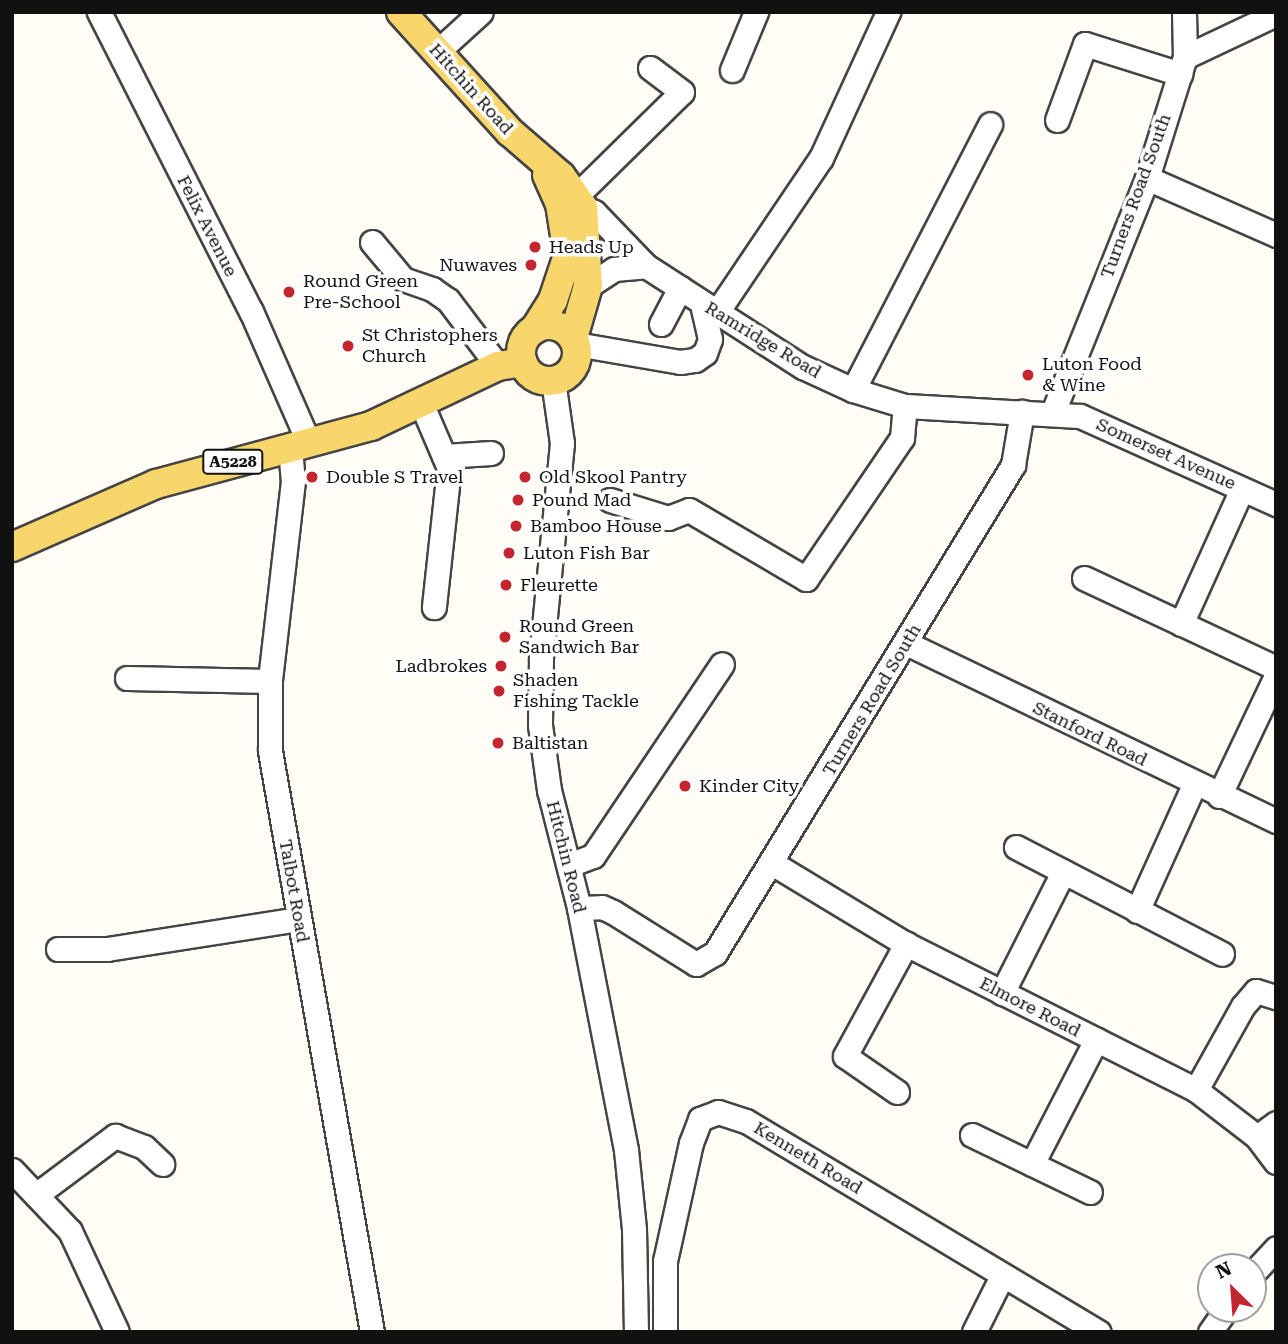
<!DOCTYPE html>
<html>
<head>
<meta charset="utf-8">
<style>
	body { margin:0 }
	#map { position:relative; width:1288px; height:1344px; overflow:hidden; background:#fffdf5; font-family:"Roboto Serif",serif }
	div>[style] { position:absolute }
	.roads { filter:drop-shadow(2px 0 #444) drop-shadow(-2px 0 #444) drop-shadow(0 2px #444) drop-shadow(0 -2px #444) }
	.minor>* { height:23px; margin:-11.5px; padding:0 11.5px; transform-origin:11.5px; border-radius:11.5px; background:#fff }
	.major>* { height:28px; margin:-14px; padding:0 14px; transform-origin:14px; border-radius:14px; background:#f9d66b }
	.major>.ring { margin:-14px; padding:0; box-sizing:content-box; background:none; border:28px solid #f9d66b; border-radius:50% }
	.dots>* { width:19px; height:19px; translate:-50% -50%; box-sizing:border-box; border:4px solid #fff; border-radius:50% }
	span { translate:-50% -50%; white-space:nowrap; text-align:center; line-height:1.15; -webkit-text-stroke:7px #fff; paint-order:stroke }
	.shield-label span { padding:2px 5px; background:#fff; border:2px solid; border-radius:5px; -webkit-text-stroke-width:0 }
	.shield-label { font-size:16px; color:#111; font-weight:700 }
	.street-label { font-size:18px; color:#111 }
	.poi-label { font-size:18px; color:#111 }
	.left { translate:0 -50%; text-align:left }
	.right { translate:-100% -50%; text-align:right }
	.frame { position:absolute; inset:0; border:14px solid #111; pointer-events:none }
	.north { position:absolute; left:1197px; top:1253px; width:70px; height:70px; box-sizing:border-box; background:#fff; border:2px solid #a0a0a0; border-radius:50%; rotate:335deg; font-size:19px; font-weight:700; line-height:28px; text-align:center; color:#111 }
	.north::after { content:''; display:block; margin:auto; width:24px; height:32px; background:#c4262e; clip-path:polygon(50% 0,100% 100%,50% 72%,0 100%) }
</style>
</head>
<body>
<div id="map">
	<div class="roads">
		<div class="minor">
			<div style="left:99px;top:12px;width:335px;rotate:63.1deg"></div>
			<div style="left:251px;top:311px;width:144px;rotate:66.3deg"></div>
			<div style="left:1184px;top:12px;width:45px;rotate:88.7deg"></div>
			<div style="left:437px;top:52px;width:59px;rotate:-42.3deg"></div>
			<div style="left:732px;top:70px;width:63px;rotate:-67.5deg"></div>
			<div style="left:1057px;top:120px;width:81px;rotate:-69.8deg"></div>
			<div style="left:1085px;top:44px;width:100px;rotate:17.5deg"></div>
			<div style="left:1147px;top:178px;width:141px;rotate:23.8deg"></div>
			<div style="left:560px;top:204px;width:18px;rotate:-27deg"></div>
			<div style="left:576px;top:196px;width:148px;rotate:-44.5deg"></div>
			<div style="left:682px;top:92px;width:40px;rotate:-143deg"></div>
			<div style="left:583px;top:207px;width:12px;rotate:24deg"></div>
			<div style="left:594px;top:212px;width:75px;rotate:46.1deg"></div>
			<div style="left:646px;top:266px;width:187px;rotate:32.8deg"></div>
			<div style="left:803px;top:367px;width:55px;rotate:24.7deg"></div>
			<div style="left:853px;top:390px;width:54px;rotate:17.1deg"></div>
			<div style="left:905px;top:406px;width:175px;rotate:3.3deg"></div>
			<div style="left:1080px;top:416px;width:215px;rotate:24.2deg"></div>
			<div style="left:372px;top:242px;width:48px;rotate:50deg"></div>
			<div style="left:403px;top:279px;width:31px;rotate:19deg"></div>
			<div style="left:432px;top:289px;width:19px;rotate:35deg"></div>
			<div style="left:448px;top:300px;width:83px;rotate:52.9deg"></div>
			<div style="left:588px;top:286px;width:31px;rotate:-33deg"></div>
			<div style="left:614px;top:269px;width:32px;rotate:-5deg"></div>
			<div style="left:717px;top:312px;width:186px;rotate:-56deg"></div>
			<div style="left:821px;top:158px;width:161px;rotate:-65.3deg"></div>
			<div style="left:661px;top:324px;width:41px;rotate:-62.2deg"></div>
			<div style="left:576px;top:344px;width:106px;rotate:9.8deg"></div>
			<div style="left:680px;top:362px;width:15px;rotate:-8deg"></div>
			<div style="left:695px;top:360px;width:12px;rotate:-35deg"></div>
			<div style="left:705px;top:353px;width:15px;rotate:-70deg"></div>
			<div style="left:710px;top:339px;width:37px;rotate:-103deg"></div>
			<div style="left:553px;top:380px;width:64px;rotate:81.9deg"></div>
			<div style="left:562px;top:443px;width:217px;rotate:95.6deg"></div>
			<div style="left:541px;top:659px;width:66px;rotate:90.9deg"></div>
			<div style="left:540px;top:725px;width:66px;rotate:82.1deg"></div>
			<div style="left:549px;top:790px;width:122px;rotate:75.7deg"></div>
			<div style="left:579px;top:908px;width:247px;rotate:79deg"></div>
			<div style="left:626px;top:1150px;width:79px;rotate:84.2deg"></div>
			<div style="left:634px;top:1229px;width:103px;rotate:88.9deg"></div>
			<div style="left:853px;top:390px;width:299px;rotate:-62.7deg"></div>
			<div style="left:422px;top:405px;width:69px;rotate:66.8deg"></div>
			<div style="left:449px;top:468px;width:140px;rotate:96.2deg"></div>
			<div style="left:1053px;top:412px;width:252px;rotate:-68.1deg"></div>
			<div style="left:1147px;top:178px;width:127px;rotate:-72.6deg"></div>
			<div style="left:1185px;top:57px;width:101px;rotate:-25.3deg"></div>
			<div style="left:290px;top:448px;width:33px;rotate:85deg"></div>
			<div style="left:293px;top:481px;width:201px;rotate:96.6deg"></div>
			<div style="left:270px;top:681px;width:70px;rotate:90deg"></div>
			<div style="left:270px;top:751px;width:590px;rotate:80.04deg"></div>
			<div style="left:444px;top:456px;width:47px;rotate:-3.7deg"></div>
			<div style="left:610px;top:500px;width:61px;rotate:17.2deg"></div>
			<div style="left:668px;top:518px;width:22px;rotate:-21deg"></div>
			<div style="left:689px;top:510px;width:136px;rotate:30.5deg"></div>
			<div style="left:806px;top:579px;width:171px;rotate:-55.8deg"></div>
			<div style="left:902px;top:438px;width:32px;rotate:-85deg"></div>
			<div style="left:1084px;top:578px;width:212px;rotate:25.1deg"></div>
			<div style="left:1181px;top:624px;width:148px;rotate:-65.7deg"></div>
			<div style="left:906px;top:643px;width:411px;rotate:25.7deg"></div>
			<div style="left:127px;top:678px;width:143px;rotate:1.2deg"></div>
			<div style="left:1219px;top:796px;width:133px;rotate:-64.6deg"></div>
			<div style="left:1016px;top:847px;width:232px;rotate:27.4deg"></div>
			<div style="left:772px;top:863px;width:157px;rotate:31.2deg"></div>
			<div style="left:906px;top:944px;width:325px;rotate:26.7deg"></div>
			<div style="left:1196px;top:1090px;width:77px;rotate:37.6deg"></div>
			<div style="left:1257px;top:1137px;width:31px;rotate:53deg"></div>
			<div style="left:569px;top:865px;width:26px;rotate:-21deg"></div>
			<div style="left:593px;top:856px;width:231px;rotate:-56.1deg"></div>
			<div style="left:579px;top:908px;width:23px;rotate:-2deg"></div>
			<div style="left:602px;top:907px;width:12px;rotate:24deg"></div>
			<div style="left:613px;top:912px;width:98px;rotate:32.1deg"></div>
			<div style="left:696px;top:964px;width:22px;rotate:-30deg"></div>
			<div style="left:715px;top:953px;width:572px;rotate:-58.59deg"></div>
			<div style="left:1013px;top:465px;width:54px;rotate:-80.4deg"></div>
			<div style="left:1137px;top:911px;width:138px;rotate:-65.7deg"></div>
			<div style="left:58px;top:949px;width:49px"></div>
			<div style="left:107px;top:949px;width:193px;rotate:-8.9deg"></div>
			<div style="left:1002px;top:993px;width:136px;rotate:-63.2deg"></div>
			<div style="left:1196px;top:1090px;width:96px;rotate:-60.8deg"></div>
			<div style="left:1243px;top:1006px;width:20px;rotate:-49deg"></div>
			<div style="left:1256px;top:991px;width:21px;rotate:17deg"></div>
			<div style="left:897px;top:1092px;width:63px;rotate:-145.3deg"></div>
			<div style="left:845px;top:1056px;width:128px;rotate:-61.4deg"></div>
			<div style="left:972px;top:1135px;width:131px;rotate:25.8deg"></div>
			<div style="left:1257px;top:1137px;width:24px;rotate:-36deg"></div>
			<div style="left:1032px;top:1164px;width:140px;rotate:-62.7deg"></div>
			<div style="left:12px;top:1170px;width:84px;rotate:46.4deg"></div>
			<div style="left:70px;top:1231px;width:111px;rotate:65deg"></div>
			<div style="left:36px;top:1195px;width:99px;rotate:-36.8deg"></div>
			<div style="left:115px;top:1136px;width:31px;rotate:21deg"></div>
			<div style="left:144px;top:1147px;width:25px;rotate:43deg"></div>
			<div style="left:1253px;top:1273px;width:34px;rotate:-47deg"></div>
			<div style="left:665px;top:1332px;width:71px;rotate:-90deg"></div>
			<div style="left:665px;top:1261px;width:121px;rotate:-77.6deg"></div>
			<div style="left:691px;top:1143px;width:26px;rotate:-69deg"></div>
			<div style="left:700px;top:1119px;width:19px;rotate:-21deg"></div>
			<div style="left:718px;top:1112px;width:29px;rotate:18deg"></div>
			<div style="left:746px;top:1121px;width:411px;rotate:30.9deg"></div>
			<div style="left:974px;top:1332px;width:63px;rotate:-63.4deg"></div>
			<div style="left:1210px;top:1332px;width:28px;rotate:-55deg"></div>
		</div>
		<div class="major">
			<div style="left:401px;top:12px;width:162px;rotate:47.8deg"></div>
			<div style="left:510px;top:132px;width:67px;rotate:40.8deg"></div>
			<div style="left:561px;top:176px;width:38px;rotate:55deg"></div>
			<div style="left:583px;top:207px;width:79px;rotate:86.4deg"></div>
			<div style="left:588px;top:286px;width:54px;rotate:106.1deg"></div>
			<div class="ring" style="left:521px;top:325px;width:28px;height:28px"></div>
			<div style="left:535px;top:329px;width:34px;rotate:-58deg"></div>
			<div style="left:553px;top:300px;width:47px;rotate:-71.6deg"></div>
			<div style="left:568px;top:255px;width:52px;rotate:-98.9deg"></div>
			<div style="left:560px;top:204px;width:32px;rotate:-114deg"></div>
			<div style="left:12px;top:547px;width:157px;rotate:-23.6deg"></div>
			<div style="left:156px;top:484px;width:223px;rotate:-15.1deg"></div>
			<div style="left:371px;top:426px;width:140px;rotate:-25.3deg"></div>
			<div style="left:498px;top:366px;width:25px;rotate:-9deg"></div>
		</div>
	</div>
	<div class="dots">
		<div style="left:535px;top:247px;background:#c4262e"></div>
		<div style="left:531px;top:265px;background:#c4262e"></div>
		<div style="left:289px;top:292px;background:#c4262e"></div>
		<div style="left:348px;top:346px;background:#c4262e"></div>
		<div style="left:1028px;top:375px;background:#c4262e"></div>
		<div style="left:312px;top:477px;background:#c4262e"></div>
		<div style="left:525px;top:477px;background:#c4262e"></div>
		<div style="left:518px;top:500px;background:#c4262e"></div>
		<div style="left:516px;top:526px;background:#c4262e"></div>
		<div style="left:509px;top:553px;background:#c4262e"></div>
		<div style="left:506px;top:585px;background:#c4262e"></div>
		<div style="left:505px;top:637px;background:#c4262e"></div>
		<div style="left:501px;top:666px;background:#c4262e"></div>
		<div style="left:499px;top:691px;background:#c4262e"></div>
		<div style="left:498px;top:743px;background:#c4262e"></div>
		<div style="left:685px;top:786px;background:#c4262e"></div>
	</div>
	<div class="shield-label">
		<span style="left:233px;top:462px">A5228</span>
	</div>
	<div class="street-label">
		<span style="left:471px;top:89px;rotate:48deg">Hitchin Road</span>
		<span style="left:1136px;top:196px;rotate:-70deg">Turners Road South</span>
		<span style="left:207px;top:226px;rotate:63deg">Felix Avenue</span>
		<span style="left:763px;top:340px;rotate:31deg">Ramridge Road</span>
		<span style="left:1166px;top:454px;rotate:24deg">Somerset Avenue</span>
		<span style="left:872px;top:700px;rotate:-59deg">Turners Road South</span>
		<span style="left:1090px;top:734px;rotate:26deg">Stanford Road</span>
		<span style="left:566px;top:857px;rotate:76deg">Hitchin Road</span>
		<span style="left:294px;top:891px;rotate:80deg">Talbot Road</span>
		<span style="left:1030px;top:1007px;rotate:27deg">Elmore Road</span>
		<span style="left:808px;top:1158px;rotate:31deg">Kenneth Road</span>
	</div>
	<div class="poi-label">
		<span class="left" style="left:549px;top:247px">Heads Up</span>
		<span class="right" style="left:517px;top:265px">Nuwaves</span>
		<span class="left" style="left:303px;top:292px">Round Green<br>Pre-School</span>
		<span class="left" style="left:362px;top:346px">St Christophers<br>Church</span>
		<span class="left" style="left:1042px;top:375px">Luton Food<br>&amp; Wine</span>
		<span class="left" style="left:326px;top:477px">Double S Travel</span>
		<span class="left" style="left:539px;top:477px">Old Skool Pantry</span>
		<span class="left" style="left:532px;top:500px">Pound Mad</span>
		<span class="left" style="left:530px;top:526px">Bamboo House</span>
		<span class="left" style="left:523px;top:553px">Luton Fish Bar</span>
		<span class="left" style="left:520px;top:585px">Fleurette</span>
		<span class="left" style="left:519px;top:637px">Round Green<br>Sandwich Bar</span>
		<span class="right" style="left:487px;top:666px">Ladbrokes</span>
		<span class="left" style="left:513px;top:691px">Shaden<br>Fishing Tackle</span>
		<span class="left" style="left:512px;top:743px">Baltistan</span>
		<span class="left" style="left:699px;top:786px">Kinder City</span>
	</div>
	<div class="frame"></div>
	<div class="north">N</div>
</div>
</body>
</html>
